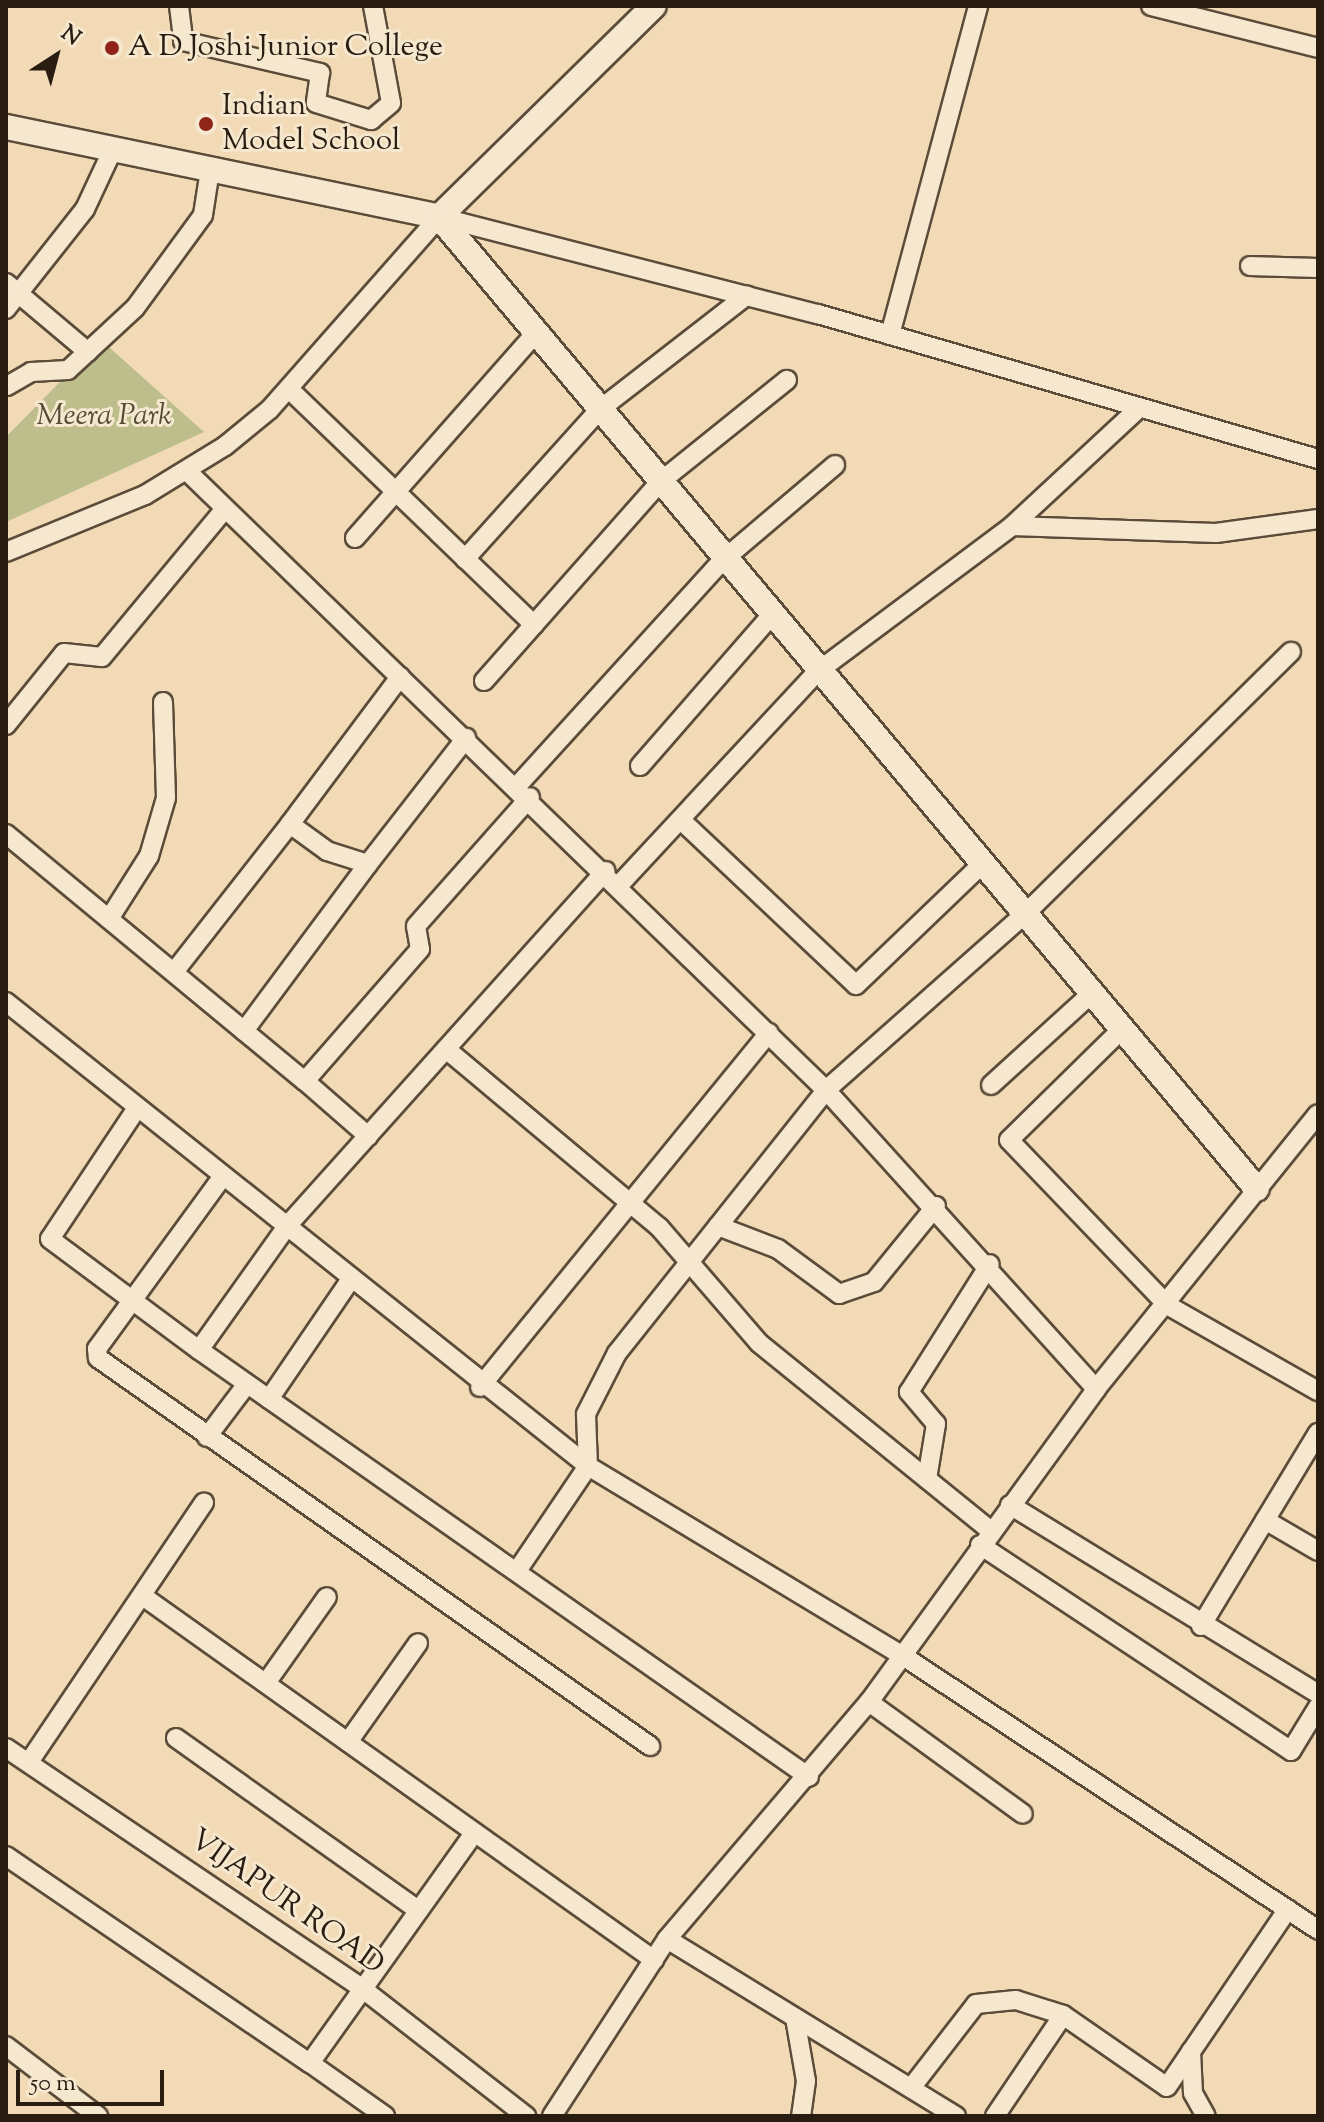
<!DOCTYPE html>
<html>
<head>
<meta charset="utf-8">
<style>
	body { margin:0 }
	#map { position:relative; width:1324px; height:2122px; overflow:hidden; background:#f1dab5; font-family:"Sorts Mill Goudy",serif }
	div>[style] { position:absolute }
	.green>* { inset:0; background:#bdbe8b }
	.roads { filter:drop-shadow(2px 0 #5b4c3a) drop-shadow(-2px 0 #5b4c3a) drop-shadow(0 2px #5b4c3a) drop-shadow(0 -2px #5b4c3a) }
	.street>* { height:18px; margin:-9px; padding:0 9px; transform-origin:9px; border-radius:9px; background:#f6e7cf }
	.secondary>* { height:24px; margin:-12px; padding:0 12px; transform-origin:12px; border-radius:12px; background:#f6e7cf }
	.dots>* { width:22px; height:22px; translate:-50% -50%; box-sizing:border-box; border:4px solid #f6e7cf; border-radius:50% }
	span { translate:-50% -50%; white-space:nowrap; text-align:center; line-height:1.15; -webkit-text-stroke:6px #f6e7cf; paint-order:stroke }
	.poi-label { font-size:30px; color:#291d11 }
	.left { translate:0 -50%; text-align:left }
	.park-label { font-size:30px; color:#554d36; font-style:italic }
	.street-label { font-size:30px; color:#291d11 }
	.frame { position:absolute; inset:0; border:8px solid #291d11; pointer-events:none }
	.north { position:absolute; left:16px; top:16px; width:80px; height:80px; -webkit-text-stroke:6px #f6e7cf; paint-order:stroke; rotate:36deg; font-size:22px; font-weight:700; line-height:32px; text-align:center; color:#291d11 }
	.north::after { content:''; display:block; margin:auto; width:28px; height:36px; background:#291d11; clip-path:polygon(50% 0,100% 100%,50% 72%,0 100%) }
	.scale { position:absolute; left:16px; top:2070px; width:148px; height:36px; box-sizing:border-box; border:4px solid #291d11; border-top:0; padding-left:10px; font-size:24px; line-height:28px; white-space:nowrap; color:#291d11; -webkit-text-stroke:6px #f6e7cf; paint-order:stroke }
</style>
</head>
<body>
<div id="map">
	<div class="green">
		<div style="clip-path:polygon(101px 340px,204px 432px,6px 522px,6px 437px)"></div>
	</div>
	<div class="roads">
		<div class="street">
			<div style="left:179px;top:6px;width:35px;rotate:83deg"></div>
			<div style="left:183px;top:41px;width:141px;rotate:13.1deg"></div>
			<div style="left:320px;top:73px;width:30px;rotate:98deg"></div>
			<div style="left:316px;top:103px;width:58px;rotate:17.2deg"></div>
			<div style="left:371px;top:120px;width:26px;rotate:-40deg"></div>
			<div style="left:391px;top:103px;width:99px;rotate:-100.5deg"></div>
			<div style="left:1151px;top:6px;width:172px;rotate:14.1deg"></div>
			<div style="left:1250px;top:266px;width:68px;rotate:1.7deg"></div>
			<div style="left:6px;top:283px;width:107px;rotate:40.1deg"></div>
			<div style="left:6px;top:309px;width:127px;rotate:-51.7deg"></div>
			<div style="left:85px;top:209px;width:66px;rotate:-65deg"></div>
			<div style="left:890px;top:335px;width:341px;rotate:-75deg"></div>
			<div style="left:7px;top:386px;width:28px;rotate:-30deg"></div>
			<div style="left:31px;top:372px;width:37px;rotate:-3deg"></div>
			<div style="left:68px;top:370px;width:91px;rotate:-42.8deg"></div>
			<div style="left:135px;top:308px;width:115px;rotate:-53.8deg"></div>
			<div style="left:203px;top:215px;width:46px;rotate:-81.2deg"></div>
			<div style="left:289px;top:389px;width:340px;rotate:43.9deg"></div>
			<div style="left:189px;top:473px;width:887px;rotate:44.09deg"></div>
			<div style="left:826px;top:1090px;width:403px;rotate:47.9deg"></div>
			<div style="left:1012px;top:526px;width:204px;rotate:2deg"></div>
			<div style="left:1216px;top:533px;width:103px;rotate:-7.8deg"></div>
			<div style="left:355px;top:538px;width:272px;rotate:-48.6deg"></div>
			<div style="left:6px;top:552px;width:150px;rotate:-22.3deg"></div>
			<div style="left:145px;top:495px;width:94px;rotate:-31.5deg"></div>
			<div style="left:225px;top:446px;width:58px;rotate:-39.4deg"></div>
			<div style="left:270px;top:409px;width:256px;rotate:-48.6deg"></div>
			<div style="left:439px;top:217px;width:391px;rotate:14.4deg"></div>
			<div style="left:818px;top:314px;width:521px;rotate:16.17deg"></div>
			<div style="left:465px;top:559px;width:200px;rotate:-48deg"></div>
			<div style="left:599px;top:410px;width:187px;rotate:-37.8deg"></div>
			<div style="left:484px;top:681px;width:266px;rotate:-48.5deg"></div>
			<div style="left:660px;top:482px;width:163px;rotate:-38.8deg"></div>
			<div style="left:6px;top:725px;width:92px;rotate:-51.1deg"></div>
			<div style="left:64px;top:653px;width:38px;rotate:6deg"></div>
			<div style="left:102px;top:657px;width:192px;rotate:-50.3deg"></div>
			<div style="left:640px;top:766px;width:199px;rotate:-48.9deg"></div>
			<div style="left:518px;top:785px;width:304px;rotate:-47.7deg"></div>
			<div style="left:723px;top:560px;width:147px;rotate:-40.3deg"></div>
			<div style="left:682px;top:821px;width:239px;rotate:43.3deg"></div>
			<div style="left:856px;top:985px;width:173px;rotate:-43.8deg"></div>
			<div style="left:290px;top:824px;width:184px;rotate:-53.2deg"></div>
			<div style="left:6px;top:834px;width:388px;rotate:39.6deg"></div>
			<div style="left:305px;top:1081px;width:175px;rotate:-48.9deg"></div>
			<div style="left:420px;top:949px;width:23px;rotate:-100deg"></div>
			<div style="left:416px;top:926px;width:172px;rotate:-48.5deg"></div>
			<div style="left:619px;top:885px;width:291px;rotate:-47.1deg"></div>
			<div style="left:817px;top:672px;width:244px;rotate:-36.8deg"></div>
			<div style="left:1012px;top:526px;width:172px;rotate:-42.9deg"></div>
			<div style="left:109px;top:919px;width:75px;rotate:-57.6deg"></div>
			<div style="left:149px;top:856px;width:60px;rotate:-73.7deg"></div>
			<div style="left:166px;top:798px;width:96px;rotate:-91.8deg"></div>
			<div style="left:174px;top:972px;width:188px;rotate:-51.9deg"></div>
			<div style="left:290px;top:824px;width:46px;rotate:36.1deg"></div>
			<div style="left:327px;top:851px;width:43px;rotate:17.6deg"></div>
			<div style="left:368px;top:864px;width:160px;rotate:-52.1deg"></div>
			<div style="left:6px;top:1002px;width:744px;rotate:38.56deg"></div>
			<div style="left:588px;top:1466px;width:368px;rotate:31.1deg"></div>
			<div style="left:903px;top:1656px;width:497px;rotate:33.4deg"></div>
			<div style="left:1121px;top:1030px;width:157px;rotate:135.5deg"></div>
			<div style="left:1009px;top:1140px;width:228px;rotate:46.2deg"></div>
			<div style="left:1167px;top:1305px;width:174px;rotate:29.7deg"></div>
			<div style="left:244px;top:1031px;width:208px;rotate:-53.4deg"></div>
			<div style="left:446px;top:1049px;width:278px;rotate:39.9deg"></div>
			<div style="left:659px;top:1227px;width:153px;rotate:49.2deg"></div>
			<div style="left:759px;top:1343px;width:299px;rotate:39deg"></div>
			<div style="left:305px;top:1081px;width:84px;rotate:41.1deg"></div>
			<div style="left:991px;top:1085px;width:135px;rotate:-42.3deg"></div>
			<div style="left:137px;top:1108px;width:157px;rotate:123.6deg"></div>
			<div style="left:50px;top:1239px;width:186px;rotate:36.7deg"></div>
			<div style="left:223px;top:1176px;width:214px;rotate:126.1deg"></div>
			<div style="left:97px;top:1349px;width:9px;rotate:84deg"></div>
			<div style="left:98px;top:1358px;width:675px;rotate:35.1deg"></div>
			<div style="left:718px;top:1226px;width:64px;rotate:21deg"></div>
			<div style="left:778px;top:1249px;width:76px;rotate:36.4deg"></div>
			<div style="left:839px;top:1294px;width:37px;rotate:-19deg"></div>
			<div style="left:874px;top:1282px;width:98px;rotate:-50.8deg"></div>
			<div style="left:351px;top:1279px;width:145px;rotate:124.3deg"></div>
			<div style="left:269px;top:1399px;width:85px;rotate:-145deg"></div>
			<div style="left:199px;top:1350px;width:152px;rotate:-54.6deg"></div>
			<div style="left:287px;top:1226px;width:477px;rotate:-48.1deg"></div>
			<div style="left:480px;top:1387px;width:457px;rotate:-50.8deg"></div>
			<div style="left:269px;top:1399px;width:659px;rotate:34.99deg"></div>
			<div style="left:207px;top:1437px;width:66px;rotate:-53deg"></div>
			<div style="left:927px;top:1479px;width:56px;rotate:-80.7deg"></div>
			<div style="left:936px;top:1424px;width:42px;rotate:-130.2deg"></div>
			<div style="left:909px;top:1392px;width:151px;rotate:-57.7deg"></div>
			<div style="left:1010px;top:1505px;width:361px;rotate:31.5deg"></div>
			<div style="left:1265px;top:1520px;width:61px;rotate:30.3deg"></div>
			<div style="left:980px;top:1545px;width:373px;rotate:33.5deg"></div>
			<div style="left:1291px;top:1751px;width:52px;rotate:-58.5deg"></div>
			<div style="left:519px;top:1568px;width:123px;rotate:-55.9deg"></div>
			<div style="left:588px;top:1466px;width:52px;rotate:-92.2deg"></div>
			<div style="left:586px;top:1414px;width:68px;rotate:-63.1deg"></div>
			<div style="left:617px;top:1353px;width:336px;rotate:-51.5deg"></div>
			<div style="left:826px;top:1090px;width:264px;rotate:-41.5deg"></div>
			<div style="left:1024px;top:915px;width:375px;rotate:-44.6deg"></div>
			<div style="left:144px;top:1597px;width:626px;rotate:35.44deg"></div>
			<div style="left:1201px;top:1626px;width:226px;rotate:-58.8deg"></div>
			<div style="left:266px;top:1683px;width:105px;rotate:-54.7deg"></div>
			<div style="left:869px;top:1702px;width:190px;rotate:36deg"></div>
			<div style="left:176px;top:1738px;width:297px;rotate:35.4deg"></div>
			<div style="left:348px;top:1742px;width:121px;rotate:-54.7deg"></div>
			<div style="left:6px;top:1748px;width:426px;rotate:34deg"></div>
			<div style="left:359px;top:1986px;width:212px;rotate:37.9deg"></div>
			<div style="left:29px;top:1762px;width:313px;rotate:-56deg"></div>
			<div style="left:6px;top:1856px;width:368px;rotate:34.3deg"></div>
			<div style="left:310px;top:2063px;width:282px;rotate:-54.5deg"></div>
			<div style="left:667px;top:1939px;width:339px;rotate:31.5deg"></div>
			<div style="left:795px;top:2018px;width:64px;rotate:80.1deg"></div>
			<div style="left:806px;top:2081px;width:35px;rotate:98deg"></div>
			<div style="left:6px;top:2046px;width:116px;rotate:37.3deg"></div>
			<div style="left:1191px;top:2051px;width:42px;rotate:87.3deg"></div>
			<div style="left:1193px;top:2093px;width:26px;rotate:61deg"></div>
			<div style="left:310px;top:2063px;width:92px;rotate:35.2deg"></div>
			<div style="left:911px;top:2088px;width:106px;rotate:-52.3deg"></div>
			<div style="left:976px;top:2004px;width:40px;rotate:-5.7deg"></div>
			<div style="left:1016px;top:2000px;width:49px;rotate:17.7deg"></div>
			<div style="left:552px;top:2116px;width:211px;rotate:-57deg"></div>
			<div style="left:667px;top:1939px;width:311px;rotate:-49.6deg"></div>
			<div style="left:869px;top:1702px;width:387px;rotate:-54deg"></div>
			<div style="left:1096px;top:1389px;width:353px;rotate:-51.1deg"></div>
			<div style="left:995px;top:2116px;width:122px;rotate:-56deg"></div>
			<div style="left:1063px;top:2015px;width:126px;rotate:34.7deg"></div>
			<div style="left:1167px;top:2087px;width:215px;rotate:-55.8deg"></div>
		</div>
		<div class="secondary">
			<div style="left:6px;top:127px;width:442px;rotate:11.7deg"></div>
			<div style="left:439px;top:217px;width:301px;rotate:-44.5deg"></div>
			<div style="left:439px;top:217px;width:1270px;rotate:49.92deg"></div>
		</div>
	</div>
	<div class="dots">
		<div style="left:112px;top:48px;background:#8f2418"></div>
		<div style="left:206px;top:124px;background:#8f2418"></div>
	</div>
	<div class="poi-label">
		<span class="left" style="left:128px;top:48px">A D Joshi Junior College</span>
		<span class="left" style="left:222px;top:124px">Indian<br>Model School</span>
	</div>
	<div class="park-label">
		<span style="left:104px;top:417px">Meera Park</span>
	</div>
	<div class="street-label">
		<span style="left:286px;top:1903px;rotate:35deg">VIJAPUR ROAD</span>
	</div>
	<div class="frame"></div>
	<div class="north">N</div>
	<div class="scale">50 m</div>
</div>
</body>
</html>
